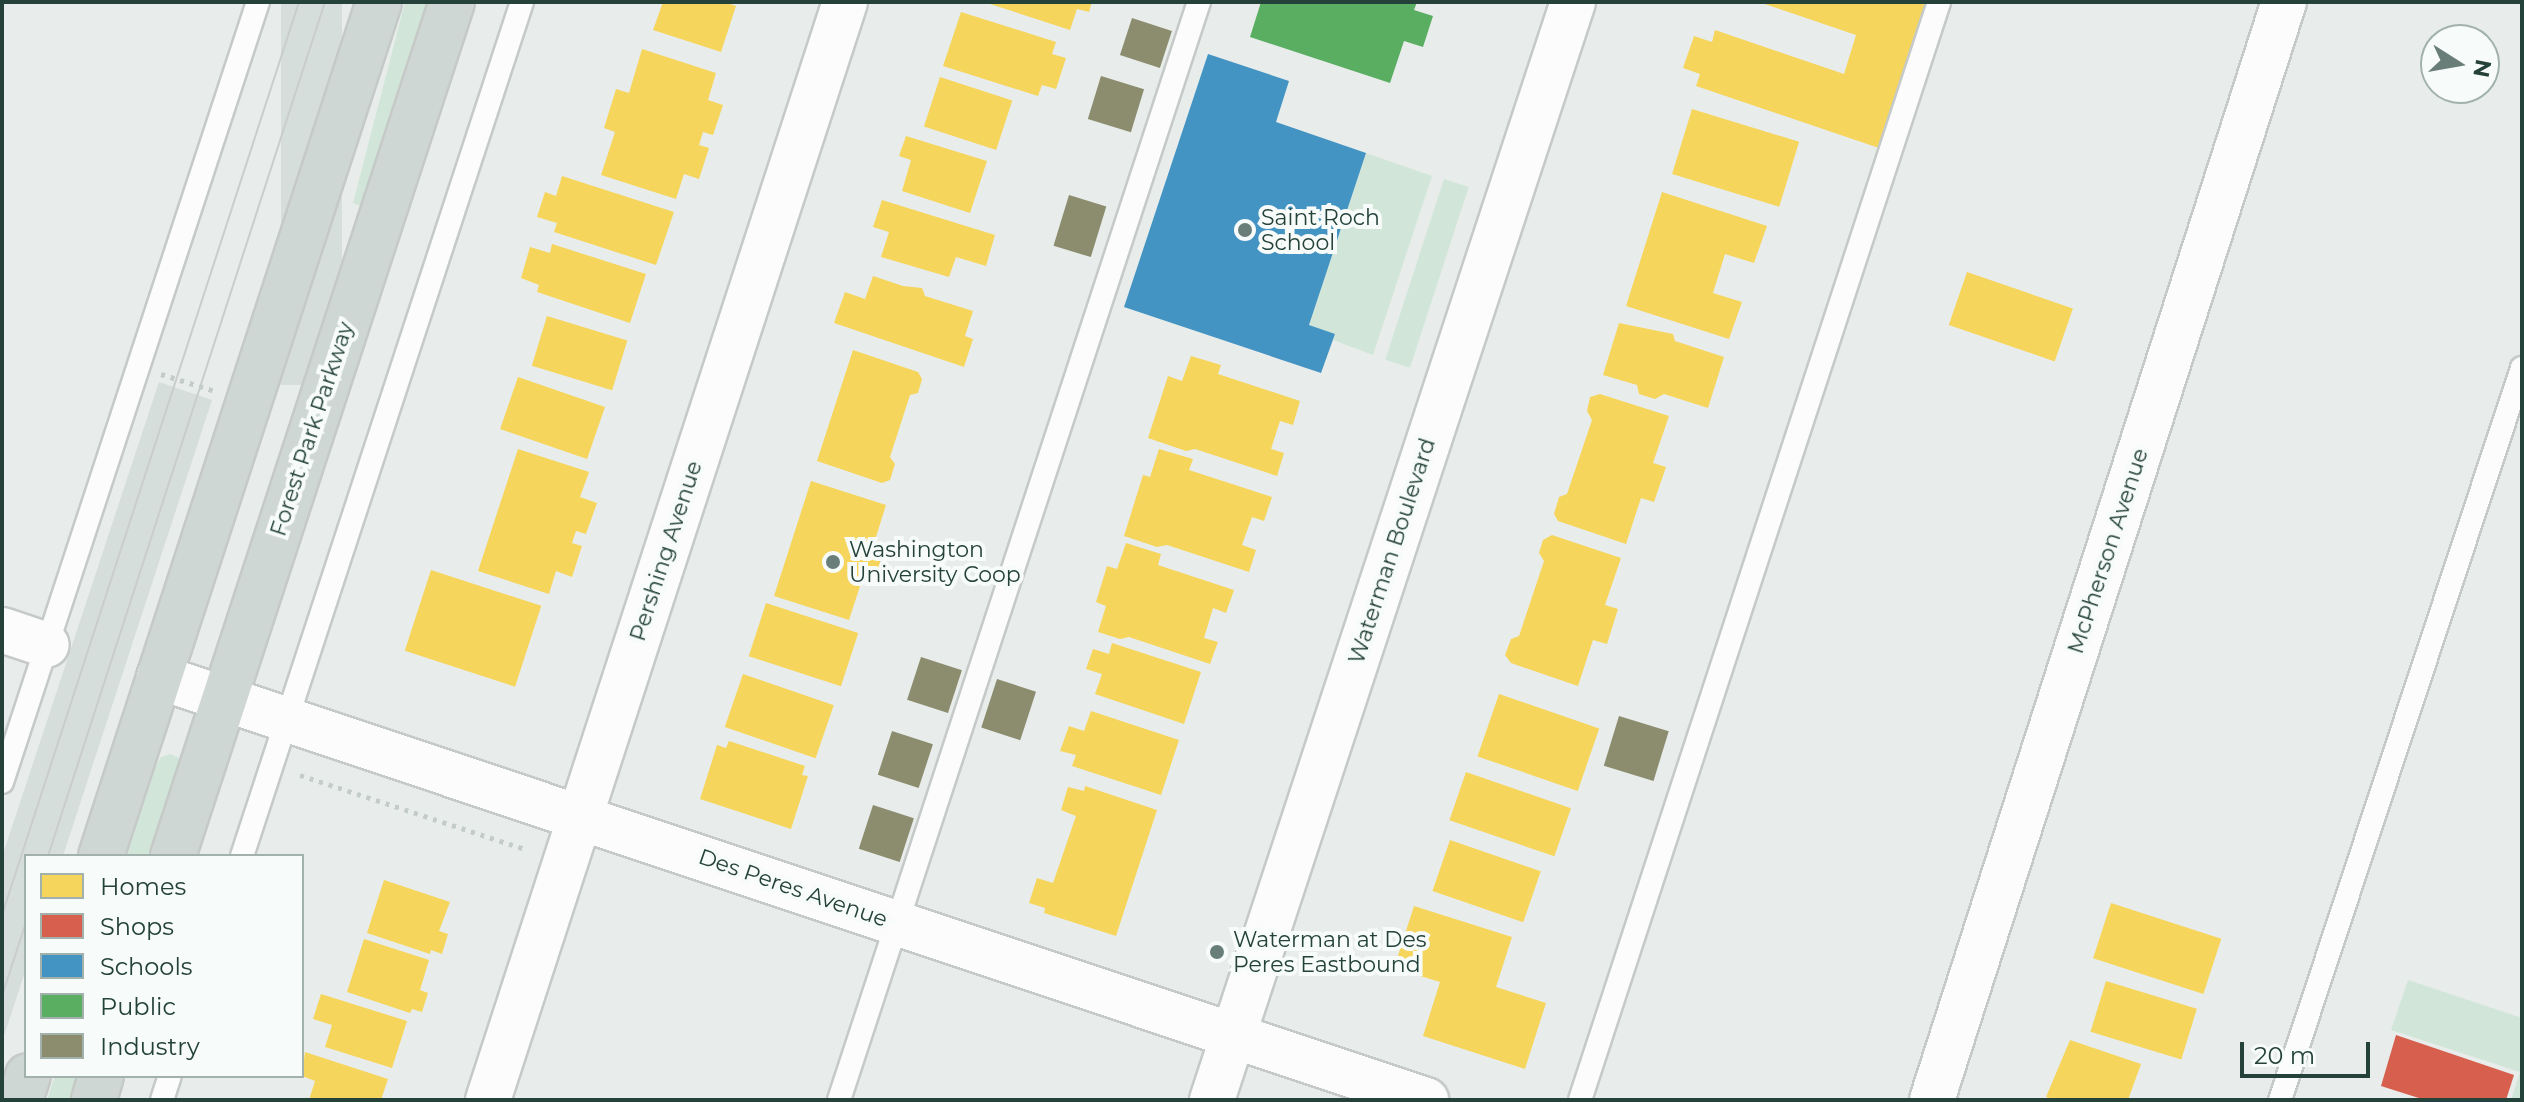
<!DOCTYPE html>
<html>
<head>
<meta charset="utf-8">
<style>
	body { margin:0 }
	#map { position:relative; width:2524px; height:1102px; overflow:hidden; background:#e8edeb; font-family:Montserrat,sans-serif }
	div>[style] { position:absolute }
	.built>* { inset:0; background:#d6dedb; transform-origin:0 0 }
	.green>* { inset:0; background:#d1e6d8; transform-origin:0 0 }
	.homes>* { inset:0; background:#f6d55c; transform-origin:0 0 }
	.shops>* { inset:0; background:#d6604d }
	.schools>* { inset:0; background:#4393c3 }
	.public>* { inset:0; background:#5aae61 }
	.industry>* { inset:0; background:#8c8c6e; transform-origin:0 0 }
	.path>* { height:5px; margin-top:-2.5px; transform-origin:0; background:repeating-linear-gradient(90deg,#c3ccca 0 4px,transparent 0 10px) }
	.roads { filter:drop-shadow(2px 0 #c5cac8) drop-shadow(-2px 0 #c5cac8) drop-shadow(0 2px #c5cac8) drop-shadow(0 -2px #c5cac8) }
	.service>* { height:22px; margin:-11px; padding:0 11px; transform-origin:11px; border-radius:11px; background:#fcfcfc }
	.minor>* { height:44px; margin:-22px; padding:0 22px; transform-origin:22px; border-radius:22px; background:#fcfcfc }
	.tertiary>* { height:44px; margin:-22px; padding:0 22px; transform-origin:22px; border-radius:22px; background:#fcfcfc }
	.primary>* { height:44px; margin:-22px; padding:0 22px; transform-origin:22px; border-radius:22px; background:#cfd7d5 }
	.tram>* { height:2px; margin:-1px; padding:0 1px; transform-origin:1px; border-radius:1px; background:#c9cdcc }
	.path-bridge>* { height:5px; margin-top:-2.5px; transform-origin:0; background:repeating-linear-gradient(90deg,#c3ccca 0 4px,transparent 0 10px) }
	.dots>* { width:22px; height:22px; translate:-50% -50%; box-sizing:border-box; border:4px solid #f7fbf9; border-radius:50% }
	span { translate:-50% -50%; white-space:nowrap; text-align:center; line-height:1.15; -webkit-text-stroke:8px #f7fbf9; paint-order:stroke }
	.poi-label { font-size:22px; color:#24423a }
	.left { translate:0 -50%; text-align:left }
	.street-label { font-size:22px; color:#24423a }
	.frame { position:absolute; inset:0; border:4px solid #24423a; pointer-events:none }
	.legend { position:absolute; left:24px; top:854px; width:280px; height:224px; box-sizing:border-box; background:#f7fbf9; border:2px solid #a3b1ad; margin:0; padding:10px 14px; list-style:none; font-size:24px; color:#24423a }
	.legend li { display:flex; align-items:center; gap:16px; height:40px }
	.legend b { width:40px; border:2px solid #a3b1ad }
	.north { position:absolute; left:2420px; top:24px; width:80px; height:80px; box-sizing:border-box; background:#f7fbf9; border:2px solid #a3b1ad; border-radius:50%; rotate:101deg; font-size:22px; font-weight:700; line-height:32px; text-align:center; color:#24423a }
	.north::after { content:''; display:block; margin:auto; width:28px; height:36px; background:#697e78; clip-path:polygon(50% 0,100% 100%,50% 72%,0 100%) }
	.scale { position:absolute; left:2240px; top:1042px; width:130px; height:36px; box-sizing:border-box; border:4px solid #24423a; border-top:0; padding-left:10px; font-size:24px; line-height:28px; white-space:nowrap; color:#24423a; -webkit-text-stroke:6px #f7fbf9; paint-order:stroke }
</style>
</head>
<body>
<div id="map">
	<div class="built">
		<div style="left:281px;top:2px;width:61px;height:383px"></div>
		<div style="clip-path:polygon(159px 382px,212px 400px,63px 856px,26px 856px,26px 969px,2px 1042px,2px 857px)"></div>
	</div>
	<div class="green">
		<div style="clip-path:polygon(405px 2px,430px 2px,363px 207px,353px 203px)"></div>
		<div style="clip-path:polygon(1366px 153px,1432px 176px,1373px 355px,1333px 340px,1335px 335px,1309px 325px)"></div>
		<div style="left:1444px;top:179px;width:26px;height:190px;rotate:18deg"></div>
		<div style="clip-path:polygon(170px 754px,178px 757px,180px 766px,151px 856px,127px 856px,156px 766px,161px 757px)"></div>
		<div style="clip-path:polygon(2408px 980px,2522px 1018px,2522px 1100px,2511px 1100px,2520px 1072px,2391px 1030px)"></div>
		<div style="clip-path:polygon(55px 1076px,79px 1076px,71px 1100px,47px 1100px)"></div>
	</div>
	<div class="homes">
		<div style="clip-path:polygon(663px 2px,724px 2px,736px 6px,721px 52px,653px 30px)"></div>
		<div style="clip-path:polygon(984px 2px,1092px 2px,1089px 12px,1077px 9px,1070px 30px)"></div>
		<div style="clip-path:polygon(1759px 2px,1927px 2px,1879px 148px,1696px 86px,1700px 74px,1683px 68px,1694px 36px,1712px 42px,1715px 30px,1844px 74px,1856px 35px)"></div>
		<div style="clip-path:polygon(961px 12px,1056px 42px,1052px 54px,1066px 58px,1056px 89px,1042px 85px,1038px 96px,943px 66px)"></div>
		<div style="clip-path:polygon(642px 49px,716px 73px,708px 100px,723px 105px,713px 135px,703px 132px,699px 145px,709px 148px,699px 179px,684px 174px,676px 199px,601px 175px,615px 132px,604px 128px,616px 89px,629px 93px)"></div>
		<div style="left:940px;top:77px;width:76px;height:52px;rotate:18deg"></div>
		<div style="left:1692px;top:109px;width:112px;height:68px;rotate:17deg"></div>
		<div style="clip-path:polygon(906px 136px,987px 161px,970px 213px,902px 191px,911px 160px,899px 156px)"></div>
		<div style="clip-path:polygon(562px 176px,674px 212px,656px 265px,554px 232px,557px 223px,537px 217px,545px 192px,556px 196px)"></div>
		<div style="clip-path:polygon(1662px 192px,1767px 226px,1754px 263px,1725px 254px,1713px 293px,1742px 302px,1729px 339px,1626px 306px)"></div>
		<div style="clip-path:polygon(882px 200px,995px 235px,986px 266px,956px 257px,949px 277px,881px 257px,889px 232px,873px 227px)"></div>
		<div style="clip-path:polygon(552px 244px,646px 274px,630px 323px,537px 292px,539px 285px,521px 278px,530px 247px,550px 253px)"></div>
		<div style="left:1967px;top:272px;width:112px;height:56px;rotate:19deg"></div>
		<div style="clip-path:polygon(873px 276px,903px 286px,922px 288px,925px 296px,973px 311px,965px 336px,973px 339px,964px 367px,834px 323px,845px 292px,865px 299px)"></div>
		<div style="left:547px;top:316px;width:84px;height:52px;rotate:17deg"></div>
		<div style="clip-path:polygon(1619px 323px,1673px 334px,1675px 341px,1724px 357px,1708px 408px,1664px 394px,1655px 399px,1639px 394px,1637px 385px,1603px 375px)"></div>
		<div style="clip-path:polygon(853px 350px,918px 372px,922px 379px,918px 393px,910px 395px,890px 457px,895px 464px,890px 480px,882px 483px,817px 461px)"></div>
		<div style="clip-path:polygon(1191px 356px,1221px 365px,1218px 374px,1300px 401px,1293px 425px,1280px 421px,1271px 449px,1284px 453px,1277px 476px,1195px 449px,1186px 451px,1148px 438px,1168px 376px,1182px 381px)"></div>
		<div style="left:518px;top:377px;width:92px;height:55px;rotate:19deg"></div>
		<div style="clip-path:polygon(1600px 394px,1669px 416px,1653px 463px,1666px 467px,1654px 502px,1641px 498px,1626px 544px,1558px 521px,1554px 514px,1559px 497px,1567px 494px,1592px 420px,1587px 411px,1590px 397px)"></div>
		<div style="clip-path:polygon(518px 449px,589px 472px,580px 497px,597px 503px,586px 534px,576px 531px,572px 543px,582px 546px,572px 577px,556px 571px,549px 594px,478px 571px)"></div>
		<div style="clip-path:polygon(1159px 449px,1193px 459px,1189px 470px,1272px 497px,1264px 521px,1252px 517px,1242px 545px,1256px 550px,1249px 572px,1167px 545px,1157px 547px,1124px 536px,1143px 475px,1150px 477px)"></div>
		<div style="clip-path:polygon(811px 481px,886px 505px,875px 540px,886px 544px,873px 584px,862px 580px,849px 620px,774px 596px)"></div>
		<div style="clip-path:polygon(1552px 535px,1621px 558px,1605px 605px,1618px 609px,1607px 644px,1593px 640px,1578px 686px,1511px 663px,1505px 655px,1511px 639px,1519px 636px,1544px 561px,1539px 553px,1543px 540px)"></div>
		<div style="clip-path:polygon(1126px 543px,1161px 554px,1158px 565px,1234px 590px,1226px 613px,1213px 608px,1204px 638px,1218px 642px,1210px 664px,1129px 637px,1120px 639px,1098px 632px,1106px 606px,1096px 602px,1107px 566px,1117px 569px)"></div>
		<div style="left:431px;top:570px;width:116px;height:85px;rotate:18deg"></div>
		<div style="left:766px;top:603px;width:97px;height:56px;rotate:18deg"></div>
		<div style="clip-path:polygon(1112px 643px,1201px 672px,1184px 724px,1095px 694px,1102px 674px,1086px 669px,1093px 649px,1109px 654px)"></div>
		<div style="left:743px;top:674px;width:96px;height:56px;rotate:19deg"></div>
		<div style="left:1499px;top:694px;width:106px;height:66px;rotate:19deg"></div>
		<div style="clip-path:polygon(1091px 711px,1179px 740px,1161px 795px,1072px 766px,1076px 755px,1060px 751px,1069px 726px,1084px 731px)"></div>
		<div style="clip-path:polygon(729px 741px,805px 766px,802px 775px,808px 776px,791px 829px,700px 799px,717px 745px,726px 748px)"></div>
		<div style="left:1466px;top:772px;width:111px;height:51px;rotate:19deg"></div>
		<div style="clip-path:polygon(1085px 786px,1157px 810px,1116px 936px,1044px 913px,1045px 908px,1029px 903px,1037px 878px,1053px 883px,1076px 816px,1061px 810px,1068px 787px,1084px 791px)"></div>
		<div style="left:1450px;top:840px;width:96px;height:54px;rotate:19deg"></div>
		<div style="clip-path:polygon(384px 880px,450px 902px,439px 931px,448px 934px,442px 954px,431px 950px,430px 954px,367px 933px)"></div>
		<div style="left:2111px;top:903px;width:116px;height:58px;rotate:18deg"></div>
		<div style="clip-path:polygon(1414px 906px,1512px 937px,1496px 987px,1546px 1003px,1525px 1069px,1423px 1036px,1440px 982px,1394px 968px)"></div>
		<div style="clip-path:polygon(364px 939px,429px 960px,420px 990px,428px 993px,422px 1012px,412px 1009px,410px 1013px,347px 992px)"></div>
		<div style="left:2106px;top:981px;width:95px;height:53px;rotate:17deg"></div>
		<div style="clip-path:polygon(321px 994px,407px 1021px,392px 1068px,325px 1047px,332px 1025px,313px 1019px)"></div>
		<div style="clip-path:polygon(2070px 1040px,2141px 1064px,2128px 1100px,2056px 1100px,2046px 1097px)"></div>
		<div style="clip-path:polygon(305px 1052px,388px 1079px,381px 1100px,309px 1100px,315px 1081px,302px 1076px)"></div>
	</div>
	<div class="shops">
		<div style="clip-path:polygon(2396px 1035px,2514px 1075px,2506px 1100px,2425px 1100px,2381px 1086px)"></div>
	</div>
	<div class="schools">
		<div style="clip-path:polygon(1208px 54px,1289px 81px,1276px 122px,1366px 153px,1309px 325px,1335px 334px,1321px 373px,1124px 307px)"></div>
	</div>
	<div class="public">
		<div style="clip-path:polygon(1261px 2px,1417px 2px,1414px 10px,1433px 16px,1423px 47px,1404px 41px,1390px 83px,1250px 37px)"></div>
	</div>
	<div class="industry">
		<div style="left:1132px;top:18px;width:42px;height:39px;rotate:18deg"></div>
		<div style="left:1101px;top:76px;width:45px;height:45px;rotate:17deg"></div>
		<div style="left:1069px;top:195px;width:39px;height:53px;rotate:17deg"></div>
		<div style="left:921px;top:657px;width:43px;height:45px;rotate:18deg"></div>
		<div style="left:997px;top:679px;width:41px;height:51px;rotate:18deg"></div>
		<div style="left:1619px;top:716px;width:52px;height:52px;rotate:17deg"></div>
		<div style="left:892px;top:731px;width:43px;height:46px;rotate:18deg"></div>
		<div style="left:873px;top:805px;width:43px;height:46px;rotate:18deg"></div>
	</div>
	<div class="path">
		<div style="left:300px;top:775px;width:234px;rotate:18.2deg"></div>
	</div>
	<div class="roads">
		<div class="service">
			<div style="left:2px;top:782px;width:821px;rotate:-71.83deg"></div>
			<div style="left:242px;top:856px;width:899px;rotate:-71.85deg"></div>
			<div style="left:162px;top:1100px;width:25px;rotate:-72deg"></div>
			<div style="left:839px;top:1100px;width:1156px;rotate:-71.85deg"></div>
			<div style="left:1580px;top:1100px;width:1155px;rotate:-71.89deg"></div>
			<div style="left:2280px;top:1100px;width:771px;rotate:-71.71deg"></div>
		</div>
		<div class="minor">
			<div style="left:2px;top:630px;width:47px;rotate:18.4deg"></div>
			<div style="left:488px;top:1100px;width:1155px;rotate:-71.99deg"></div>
			<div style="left:1212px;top:1100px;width:1156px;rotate:-71.8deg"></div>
			<div style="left:1932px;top:1100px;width:1153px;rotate:-72.23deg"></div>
		</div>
		<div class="tertiary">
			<div style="left:159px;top:677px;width:1336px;rotate:18.46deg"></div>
		</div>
		<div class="primary">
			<div style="left:101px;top:856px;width:898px;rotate:-71.97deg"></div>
			<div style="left:173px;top:856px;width:898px;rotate:-71.91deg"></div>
			<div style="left:20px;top:1100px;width:25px;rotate:-72deg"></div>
			<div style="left:94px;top:1100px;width:25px;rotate:-74deg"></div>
		</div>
	</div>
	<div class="tram">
		<div style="left:48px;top:856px;width:898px;rotate:-72.03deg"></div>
		<div style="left:2px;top:915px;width:960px;rotate:-71.98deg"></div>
		<div style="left:2px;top:996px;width:78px;rotate:-72deg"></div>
	</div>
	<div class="path-bridge">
		<div style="left:161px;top:374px;width:57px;rotate:17.5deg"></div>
	</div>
	<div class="dots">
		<div style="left:1245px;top:230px;background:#697e78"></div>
		<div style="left:833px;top:562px;background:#697e78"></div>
		<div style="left:1217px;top:952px;background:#697e78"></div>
	</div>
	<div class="poi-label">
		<span class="left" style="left:1261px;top:230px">Saint Roch<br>School</span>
		<span class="left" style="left:849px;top:562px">Washington<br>University Coop</span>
		<span class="left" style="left:1233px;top:952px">Waterman at Des<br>Peres Eastbound</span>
	</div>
	<div class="street-label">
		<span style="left:312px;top:429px;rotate:-72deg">Forest Park Parkway</span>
		<span style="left:666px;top:551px;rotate:-72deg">Pershing Avenue</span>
		<span style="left:1392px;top:551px;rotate:-72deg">Waterman Boulevard</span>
		<span style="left:2108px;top:551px;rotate:-72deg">McPherson Avenue</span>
		<span style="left:793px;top:888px;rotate:19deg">Des Peres Avenue</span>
	</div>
	<div class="frame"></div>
	<ul class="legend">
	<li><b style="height:22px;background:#f6d55c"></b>Homes</li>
	<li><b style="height:22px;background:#d6604d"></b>Shops</li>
	<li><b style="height:22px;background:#4393c3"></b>Schools</li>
	<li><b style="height:22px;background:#5aae61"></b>Public</li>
	<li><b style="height:22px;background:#8c8c6e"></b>Industry</li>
	</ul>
	<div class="north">N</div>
	<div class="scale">20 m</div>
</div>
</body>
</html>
